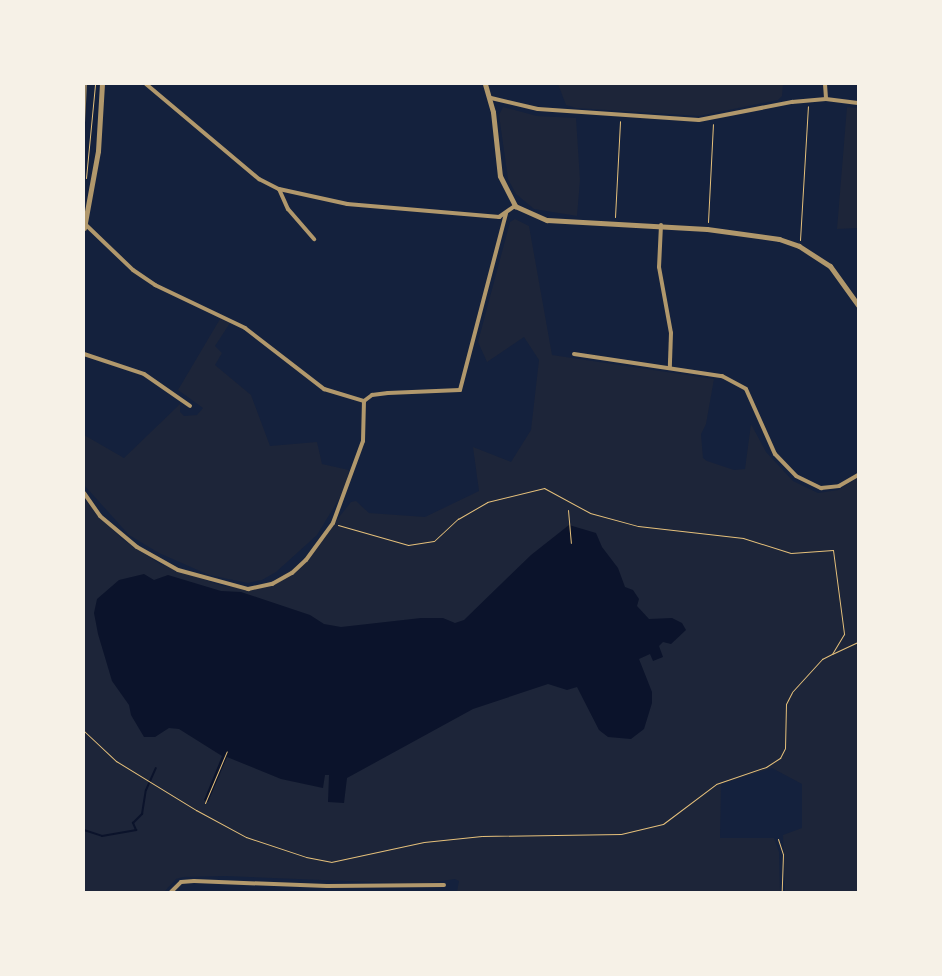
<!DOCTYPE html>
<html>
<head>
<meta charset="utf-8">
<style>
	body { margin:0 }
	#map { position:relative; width:942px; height:976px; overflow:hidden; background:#14213d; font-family:"Varela Round",sans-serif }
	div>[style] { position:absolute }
	.green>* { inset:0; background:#1d2539 }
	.water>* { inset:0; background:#0b132b }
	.stream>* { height:2px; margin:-1px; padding:0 1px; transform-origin:1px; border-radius:1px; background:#0b132b }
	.path>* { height:1px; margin:-0.5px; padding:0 0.5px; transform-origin:0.5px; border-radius:0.5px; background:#e5c07b }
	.minor>* { height:4px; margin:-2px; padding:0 2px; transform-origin:2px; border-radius:2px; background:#b1986c }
	.tertiary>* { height:5px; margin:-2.5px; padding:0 2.5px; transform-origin:2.5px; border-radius:2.5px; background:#b1986c }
	.rail>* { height:2px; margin:-1px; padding:0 1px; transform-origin:1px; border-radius:1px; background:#918062 }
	span { translate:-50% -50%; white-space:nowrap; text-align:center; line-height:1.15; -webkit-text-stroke:4.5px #f6f1e7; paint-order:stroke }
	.frame { position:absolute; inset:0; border:85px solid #f6f1e7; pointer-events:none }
</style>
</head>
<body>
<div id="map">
	<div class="green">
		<div style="clip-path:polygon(558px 84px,783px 84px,782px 96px,778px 100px,699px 116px,576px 108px,566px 105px)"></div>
		<div style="clip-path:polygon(503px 107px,537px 116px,576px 118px,580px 180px,577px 216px,534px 209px,516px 194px,508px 179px,499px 115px)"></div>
		<div style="clip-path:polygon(847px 107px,858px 108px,858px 228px,837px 229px)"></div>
		<div style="clip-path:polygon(515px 219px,529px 226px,552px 355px,714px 379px,706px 424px,701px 434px,703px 458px,707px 461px,734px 470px,745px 469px,751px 424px,766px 452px,793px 481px,818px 493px,838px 490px,858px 478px,858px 892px,785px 892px,783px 835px,802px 828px,802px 784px,772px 768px,721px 784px,720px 838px,774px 838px,779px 852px,780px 892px,457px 892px,459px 881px,455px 879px,421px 884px,225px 876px,183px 877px,176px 879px,164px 892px,84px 892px,84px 499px,122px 539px,160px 564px,223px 586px,246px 588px,267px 585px,294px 568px,313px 550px,351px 502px,356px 501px,369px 513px,425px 517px,479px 491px,473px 447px,511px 462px,531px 430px,539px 360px,524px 337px,487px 362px,478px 342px,510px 222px)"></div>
		<div style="clip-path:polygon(220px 319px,230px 323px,215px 346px,222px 353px,215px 365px,251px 395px,270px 446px,317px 442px,322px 464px,349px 470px,345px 489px,317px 535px,276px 572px,262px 580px,248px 583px,209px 575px,159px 553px,129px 535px,84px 485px,84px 435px,124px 458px,180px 404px,180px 412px,184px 416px,197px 415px,203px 408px,178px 390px)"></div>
	</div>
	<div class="water">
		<div style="clip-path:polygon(569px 525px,596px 533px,602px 547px,618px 568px,625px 587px,633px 590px,639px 599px,637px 606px,649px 619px,672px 618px,682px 623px,686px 630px,671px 644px,663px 642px,659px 646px,663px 657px,653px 661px,650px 654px,639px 659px,652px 692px,652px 703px,644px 729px,631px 739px,608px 737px,599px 730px,577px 687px,567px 690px,548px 684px,473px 709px,347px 778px,344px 803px,328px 802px,329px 775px,325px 775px,323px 788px,281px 779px,227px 757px,208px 802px,204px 800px,222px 756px,179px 729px,169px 728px,155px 737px,144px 737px,131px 715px,129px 705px,112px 681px,98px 634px,94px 613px,97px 599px,119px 580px,144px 574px,154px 580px,168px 575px,221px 591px,241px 592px,310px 615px,324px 624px,341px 627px,421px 618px,443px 618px,455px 623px,464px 620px,531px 555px)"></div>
	</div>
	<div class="stream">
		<div style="left:84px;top:830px;width:19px;rotate:18deg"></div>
		<div style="left:102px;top:836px;width:35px;rotate:-10deg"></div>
		<div style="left:136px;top:830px;width:8px;rotate:-113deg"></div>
		<div style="left:133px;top:823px;width:13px;rotate:-45deg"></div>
		<div style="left:142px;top:814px;width:24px;rotate:-81deg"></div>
		<div style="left:146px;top:790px;width:24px;rotate:-66deg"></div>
	</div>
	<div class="path">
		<div style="left:86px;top:178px;width:94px;rotate:-84.5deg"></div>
		<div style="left:615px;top:217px;width:96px;rotate:-87deg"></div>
		<div style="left:708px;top:222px;width:98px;rotate:-87.1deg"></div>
		<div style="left:800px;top:240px;width:134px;rotate:-86.6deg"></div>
		<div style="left:568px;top:510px;width:33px;rotate:85deg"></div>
		<div style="left:338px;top:525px;width:73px;rotate:15.9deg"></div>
		<div style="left:408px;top:545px;width:26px;rotate:-9deg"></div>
		<div style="left:434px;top:541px;width:33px;rotate:-43deg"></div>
		<div style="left:458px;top:519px;width:34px;rotate:-30deg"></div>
		<div style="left:487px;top:502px;width:59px;rotate:-13.8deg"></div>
		<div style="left:544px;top:488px;width:52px;rotate:28.5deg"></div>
		<div style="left:590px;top:513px;width:50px;rotate:15.2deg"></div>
		<div style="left:638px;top:526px;width:106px;rotate:6.5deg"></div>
		<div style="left:743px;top:538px;width:50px;rotate:17.4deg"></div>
		<div style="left:791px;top:553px;width:42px;rotate:-4.1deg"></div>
		<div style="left:833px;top:550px;width:85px;rotate:82.5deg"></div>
		<div style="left:844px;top:634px;width:23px;rotate:121deg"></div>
		<div style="left:832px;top:654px;width:29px;rotate:-25deg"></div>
		<div style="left:84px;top:731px;width:44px;rotate:43.2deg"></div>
		<div style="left:116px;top:761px;width:94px;rotate:31.5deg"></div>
		<div style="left:196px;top:810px;width:57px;rotate:28.4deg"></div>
		<div style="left:246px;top:837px;width:63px;rotate:18.4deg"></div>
		<div style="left:306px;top:857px;width:25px;rotate:11deg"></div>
		<div style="left:331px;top:862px;width:95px;rotate:-12.1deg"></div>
		<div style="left:424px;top:842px;width:58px;rotate:-5.9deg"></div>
		<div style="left:482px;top:836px;width:139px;rotate:-0.8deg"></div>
		<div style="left:621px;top:834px;width:43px;rotate:-13.4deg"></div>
		<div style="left:663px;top:824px;width:66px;rotate:-37deg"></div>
		<div style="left:716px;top:784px;width:53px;rotate:-18.8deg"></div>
		<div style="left:766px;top:767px;width:17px;rotate:-33deg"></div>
		<div style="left:780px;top:758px;width:11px;rotate:-63deg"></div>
		<div style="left:785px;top:748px;width:44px;rotate:-88.7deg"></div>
		<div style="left:786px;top:704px;width:13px;rotate:-63deg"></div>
		<div style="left:792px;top:692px;width:45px;rotate:-47.7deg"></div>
		<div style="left:822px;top:659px;width:11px;rotate:-27deg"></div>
		<div style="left:205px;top:803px;width:56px;rotate:-67.1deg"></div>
		<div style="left:778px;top:839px;width:16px;rotate:72deg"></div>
		<div style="left:783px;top:854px;width:38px;rotate:92deg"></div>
	</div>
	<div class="minor">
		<div style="left:146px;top:84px;width:148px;rotate:40.1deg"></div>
		<div style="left:259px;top:179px;width:22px;rotate:27deg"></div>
		<div style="left:279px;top:189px;width:70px;rotate:12.4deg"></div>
		<div style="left:347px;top:204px;width:153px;rotate:4.9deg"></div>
		<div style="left:499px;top:217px;width:19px;rotate:-35deg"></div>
		<div style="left:825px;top:84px;width:15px;rotate:86deg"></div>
		<div style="left:491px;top:98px;width:48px;rotate:13.2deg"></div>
		<div style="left:538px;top:109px;width:161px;rotate:3.9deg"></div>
		<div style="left:699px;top:120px;width:95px;rotate:-11deg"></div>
		<div style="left:792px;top:102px;width:34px;rotate:-5deg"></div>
		<div style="left:826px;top:99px;width:32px;rotate:7deg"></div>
		<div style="left:279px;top:189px;width:22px;rotate:66deg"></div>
		<div style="left:288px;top:209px;width:40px;rotate:49deg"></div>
		<div style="left:85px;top:224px;width:66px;rotate:43.8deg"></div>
		<div style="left:133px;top:270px;width:27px;rotate:34deg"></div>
		<div style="left:155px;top:285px;width:100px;rotate:25.5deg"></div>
		<div style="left:245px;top:328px;width:100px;rotate:37.7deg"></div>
		<div style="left:324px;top:389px;width:42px;rotate:16.7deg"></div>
		<div style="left:661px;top:225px;width:42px;rotate:92.7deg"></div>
		<div style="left:659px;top:267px;width:67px;rotate:79.7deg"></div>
		<div style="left:671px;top:333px;width:34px;rotate:92deg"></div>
		<div style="left:84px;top:354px;width:63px;rotate:18.4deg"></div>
		<div style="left:144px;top:374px;width:56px;rotate:34.8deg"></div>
		<div style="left:574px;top:354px;width:150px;rotate:8.5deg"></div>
		<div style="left:722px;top:376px;width:27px;rotate:28deg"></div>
		<div style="left:746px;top:389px;width:71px;rotate:66deg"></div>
		<div style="left:775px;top:454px;width:30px;rotate:46deg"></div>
		<div style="left:796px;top:476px;width:28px;rotate:26deg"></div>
		<div style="left:821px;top:488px;width:18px;rotate:-6deg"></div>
		<div style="left:839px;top:486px;width:22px;rotate:-30deg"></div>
		<div style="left:364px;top:401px;width:10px;rotate:-37deg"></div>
		<div style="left:372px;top:395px;width:16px;rotate:-7deg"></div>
		<div style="left:388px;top:393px;width:72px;rotate:-2.4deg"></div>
		<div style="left:460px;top:390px;width:183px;rotate:-75.4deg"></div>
		<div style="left:84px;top:493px;width:28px;rotate:55deg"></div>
		<div style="left:100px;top:516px;width:48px;rotate:40deg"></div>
		<div style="left:137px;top:547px;width:47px;rotate:29.3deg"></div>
		<div style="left:178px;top:570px;width:73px;rotate:15.2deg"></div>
		<div style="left:248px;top:589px;width:25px;rotate:-12deg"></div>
		<div style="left:272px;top:584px;width:23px;rotate:-29deg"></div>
		<div style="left:292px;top:573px;width:19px;rotate:-43deg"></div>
		<div style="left:306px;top:560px;width:46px;rotate:-53.9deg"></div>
		<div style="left:333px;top:523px;width:87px;rotate:-69.9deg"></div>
		<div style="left:363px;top:441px;width:40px;rotate:-88.6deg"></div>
		<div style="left:171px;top:892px;width:14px;rotate:-45deg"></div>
		<div style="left:181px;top:882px;width:13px;rotate:-4deg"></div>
		<div style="left:194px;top:881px;width:133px;rotate:2.2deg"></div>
		<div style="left:327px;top:886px;width:117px;rotate:-0.5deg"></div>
	</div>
	<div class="tertiary">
		<div style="left:485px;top:84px;width:29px;rotate:74deg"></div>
		<div style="left:493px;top:112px;width:64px;rotate:83.8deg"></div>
		<div style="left:500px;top:176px;width:34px;rotate:63deg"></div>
		<div style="left:515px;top:206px;width:35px;rotate:24deg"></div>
		<div style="left:547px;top:220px;width:160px;rotate:3.2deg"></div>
		<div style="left:707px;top:229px;width:73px;rotate:7.9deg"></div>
		<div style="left:779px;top:239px;width:21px;rotate:19deg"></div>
		<div style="left:799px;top:246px;width:37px;rotate:33deg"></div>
		<div style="left:830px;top:266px;width:48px;rotate:54.3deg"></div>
		<div style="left:84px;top:228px;width:78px;rotate:-79.7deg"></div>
		<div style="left:98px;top:151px;width:67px;rotate:-86.6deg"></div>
	</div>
	<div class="rail">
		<div style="left:84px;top:123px;width:39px;rotate:-87deg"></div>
	</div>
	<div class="frame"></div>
</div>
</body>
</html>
